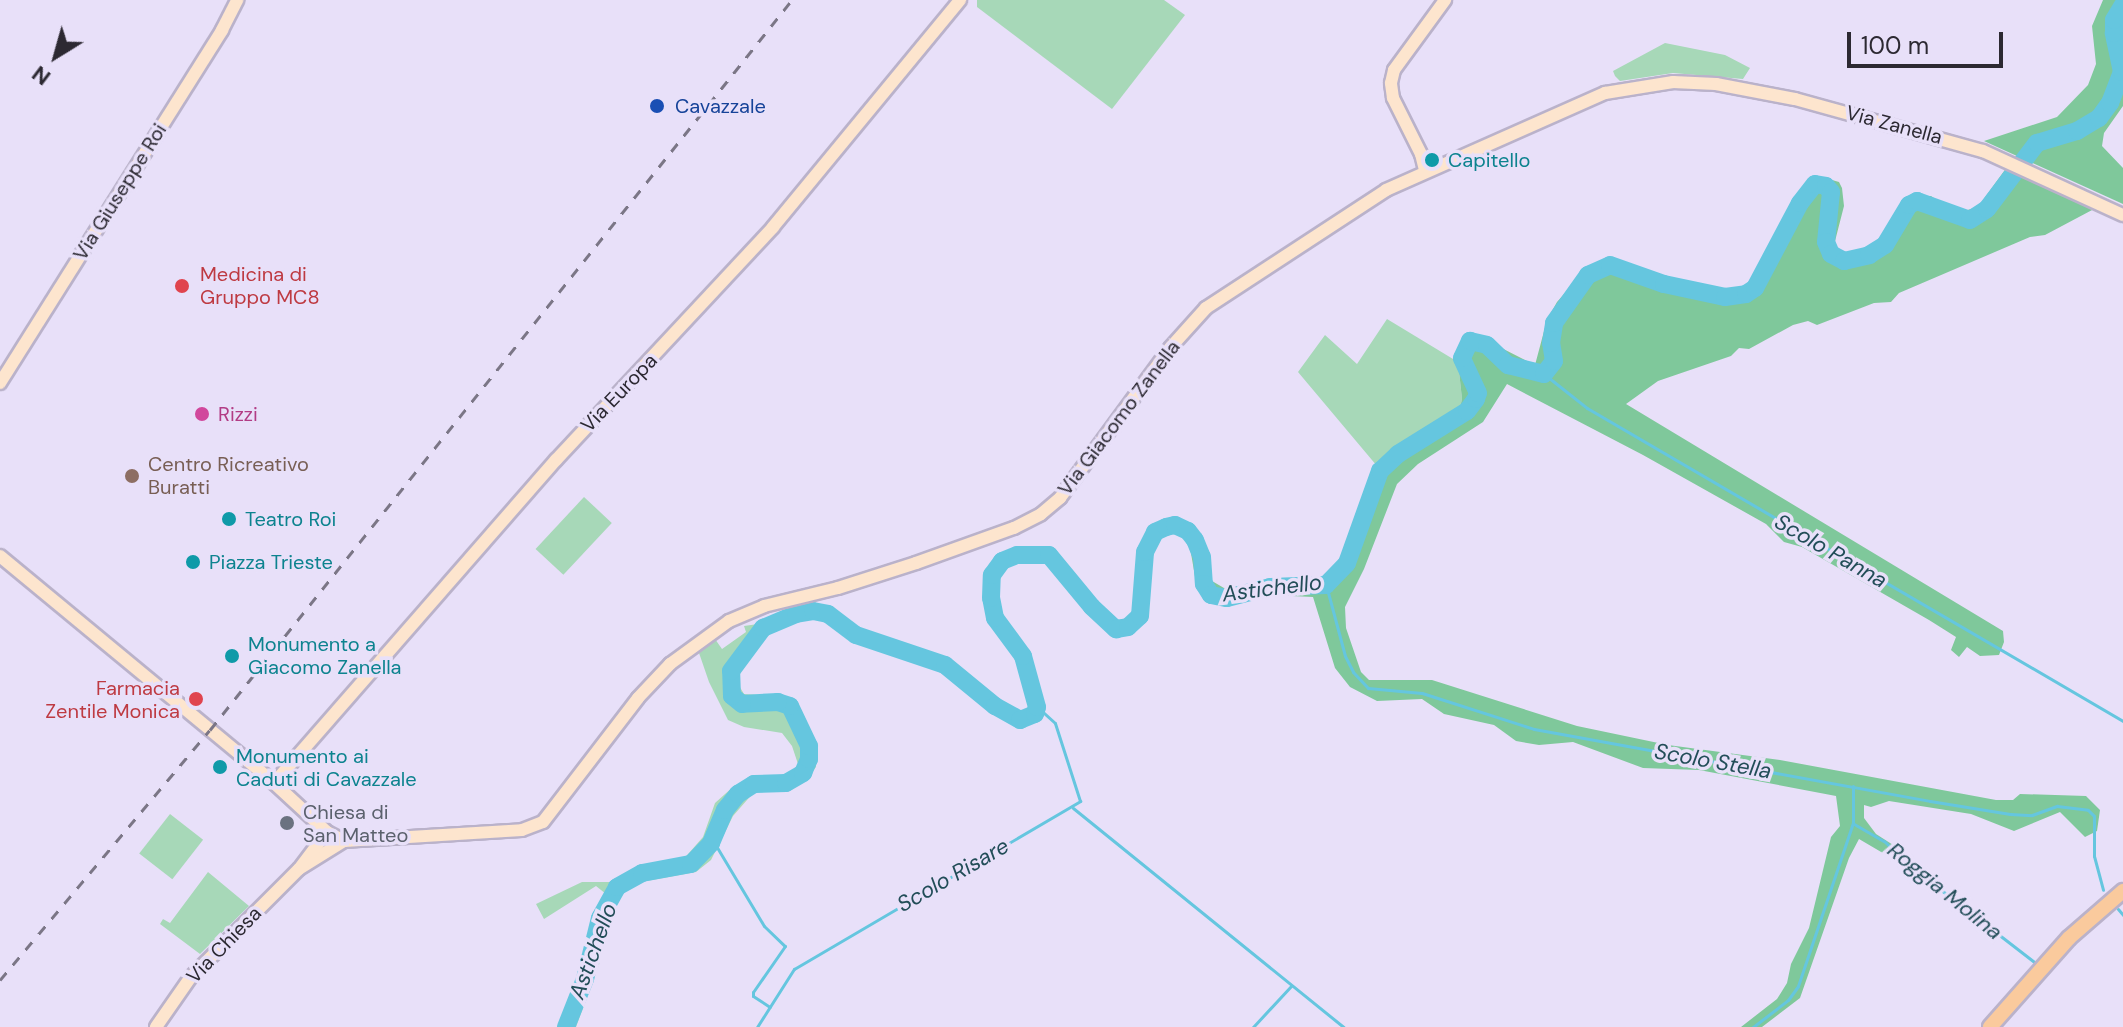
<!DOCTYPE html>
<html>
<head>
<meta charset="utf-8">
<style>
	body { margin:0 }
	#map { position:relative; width:2123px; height:1027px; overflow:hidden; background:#e8e0f9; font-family:"DM Sans",sans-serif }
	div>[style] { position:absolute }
	.green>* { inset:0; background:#a7d8b8; transform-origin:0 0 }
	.forest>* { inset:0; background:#7fc89b }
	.stream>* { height:3px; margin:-1.5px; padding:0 1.5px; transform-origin:1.5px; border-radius:1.5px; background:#65c6df }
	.river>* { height:18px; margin:-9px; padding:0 9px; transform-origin:9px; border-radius:9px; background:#65c6df }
	.roads { filter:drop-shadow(2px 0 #bab2ca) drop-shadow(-2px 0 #bab2ca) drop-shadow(0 2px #bab2ca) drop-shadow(0 -2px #bab2ca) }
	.secondary>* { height:12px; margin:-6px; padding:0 6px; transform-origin:6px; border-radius:6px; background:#fde5ce }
	.primary>* { height:14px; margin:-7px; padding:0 7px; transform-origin:7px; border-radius:7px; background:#faca9d }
	.rail>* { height:3px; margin-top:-1.5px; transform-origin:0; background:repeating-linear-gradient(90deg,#7b7686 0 10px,transparent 0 20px) }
	.dots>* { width:22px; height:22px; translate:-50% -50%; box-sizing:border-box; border:4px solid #e8e0f9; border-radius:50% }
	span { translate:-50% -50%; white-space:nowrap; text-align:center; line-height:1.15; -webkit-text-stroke:7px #e8e0f9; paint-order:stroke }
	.transit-label { font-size:20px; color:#164399 }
	.left { translate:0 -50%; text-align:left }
	.street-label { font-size:20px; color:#2c2932 }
	.culture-label { font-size:20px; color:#0d838f }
	.health-label { font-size:20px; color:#be3a42 }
	.right { translate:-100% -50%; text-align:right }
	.hotel-label { font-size:20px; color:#b23c85 }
	.education-label { font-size:20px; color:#785e54 }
	.worship-label { font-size:20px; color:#5b616d }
	.water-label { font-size:22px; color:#224d58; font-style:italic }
	.north { position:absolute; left:16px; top:16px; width:80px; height:80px; -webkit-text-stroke:6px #e8e0f9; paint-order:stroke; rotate:217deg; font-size:22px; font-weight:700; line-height:32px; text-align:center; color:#2c2932 }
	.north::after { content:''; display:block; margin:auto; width:28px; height:36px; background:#2c2932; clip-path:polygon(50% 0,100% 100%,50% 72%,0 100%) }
	.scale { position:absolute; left:1847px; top:32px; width:156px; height:36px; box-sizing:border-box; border:4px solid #2c2932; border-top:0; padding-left:10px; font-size:24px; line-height:28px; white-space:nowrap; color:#2c2932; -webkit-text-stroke:6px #e8e0f9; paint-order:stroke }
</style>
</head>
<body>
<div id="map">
	<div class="green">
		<div style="clip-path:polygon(977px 0,1164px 0,1185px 15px,1112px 109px,977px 7px)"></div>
		<div style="clip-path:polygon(1665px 43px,1725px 55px,1750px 68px,1743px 79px,1673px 73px,1620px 81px,1615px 76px,1613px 71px)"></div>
		<div style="clip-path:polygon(1387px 319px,1458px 362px,1462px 399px,1459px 412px,1377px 466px,1298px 372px,1325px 335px,1357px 364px)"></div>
		<div style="left:584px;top:497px;width:38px;height:71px;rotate:43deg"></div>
		<div style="clip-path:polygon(824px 609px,834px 626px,813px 617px,790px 619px,772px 630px,740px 669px,738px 684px,744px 694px,777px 696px,798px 708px,816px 749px,816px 767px,806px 780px,787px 789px,754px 792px,733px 816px,711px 860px,696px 872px,641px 882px,624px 889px,606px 928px,599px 965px,576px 1027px,559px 1027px,606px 894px,596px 886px,544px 919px,536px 904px,582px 882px,610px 882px,643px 867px,682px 861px,703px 837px,715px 803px,734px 786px,753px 778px,791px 776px,799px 767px,792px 746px,782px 733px,744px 727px,728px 720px,709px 682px,698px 650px,715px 639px,722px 649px,746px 632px,744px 626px,758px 624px,773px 616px)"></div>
		<div style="left:170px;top:814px;width:42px;height:50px;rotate:38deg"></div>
		<div style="clip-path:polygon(208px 872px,249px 906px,200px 954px,160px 924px,163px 919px,170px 923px)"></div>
	</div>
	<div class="forest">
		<div style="clip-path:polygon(2103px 0,2123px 0,2123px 106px,2104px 133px,2102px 146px,2123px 168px,2123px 204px,1984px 141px,2057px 117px,2088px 85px,2096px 64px,2092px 26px)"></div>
		<div style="clip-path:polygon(2007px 167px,2094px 209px,2045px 235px,2030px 237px,1899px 293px,1891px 302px,1874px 303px,1817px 325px,1808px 321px,1793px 325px,1749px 349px,1739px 348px,1731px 356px,1658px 381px,1626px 404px,2003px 631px,2004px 642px,1999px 655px,1980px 656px,1967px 647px,1959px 657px,1951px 650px,1956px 637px,1929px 620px,1802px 547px,1784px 542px,1766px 524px,1643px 455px,1507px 384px,1483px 422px,1418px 464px,1397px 484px,1364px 569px,1345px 607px,1346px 628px,1361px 672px,1369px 680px,1432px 680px,1577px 726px,1668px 745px,1780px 760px,1996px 800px,2013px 800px,2020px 794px,2086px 796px,2100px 810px,2097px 831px,2085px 837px,2060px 812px,2014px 831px,1971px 814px,1889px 801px,1871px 807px,1864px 805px,1864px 818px,1876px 834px,1901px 850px,1908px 862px,1905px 866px,1859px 839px,1849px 858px,1800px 998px,1762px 1027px,1741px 1027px,1777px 999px,1787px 983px,1791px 964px,1809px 928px,1831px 837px,1840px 826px,1836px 796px,1699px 770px,1643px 768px,1573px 742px,1539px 745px,1516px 741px,1494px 725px,1444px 714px,1422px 699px,1377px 701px,1350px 687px,1335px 668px,1313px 597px,1270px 595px,1219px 605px,1208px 602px,1197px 588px,1188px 536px,1170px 529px,1158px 539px,1148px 536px,1159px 526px,1180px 519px,1200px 539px,1212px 581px,1224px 588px,1288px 581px,1320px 583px,1331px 576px,1348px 552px,1373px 488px,1377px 466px,1459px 412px,1462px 399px,1458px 362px,1472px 333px,1535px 365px,1547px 320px,1557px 302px,1580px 276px,1601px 263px,1613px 260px,1643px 275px,1707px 291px,1739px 292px,1746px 289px,1801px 190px,1811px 182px,1825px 178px,1839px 182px,1842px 188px,1844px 206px,1834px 245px,1841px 256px,1865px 249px,1887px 234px,1911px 196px,1931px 196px,1942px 204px,1964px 211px,1978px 207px)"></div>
	</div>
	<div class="stream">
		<div style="left:1544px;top:374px;width:55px;rotate:38.3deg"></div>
		<div style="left:1587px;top:408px;width:621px;rotate:30.28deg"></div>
		<div style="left:1326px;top:585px;width:73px;rotate:75deg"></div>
		<div style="left:1345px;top:656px;width:18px;rotate:63deg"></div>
		<div style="left:1353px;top:672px;width:22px;rotate:47deg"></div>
		<div style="left:1368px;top:688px;width:54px;rotate:5.3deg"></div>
		<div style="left:1422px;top:693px;width:118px;rotate:17.8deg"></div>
		<div style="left:1534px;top:729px;width:402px;rotate:10.3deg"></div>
		<div style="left:1930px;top:801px;width:81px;rotate:9.2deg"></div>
		<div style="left:2010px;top:814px;width:22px;rotate:3deg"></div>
		<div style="left:2032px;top:815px;width:27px;rotate:-20deg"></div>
		<div style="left:2057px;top:806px;width:31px;rotate:7deg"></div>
		<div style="left:2088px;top:810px;width:8px;rotate:45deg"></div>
		<div style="left:2094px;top:816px;width:40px;rotate:90deg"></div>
		<div style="left:2094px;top:856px;width:35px;rotate:75deg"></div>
		<div style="left:1073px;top:808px;width:348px;rotate:39deg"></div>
		<div style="left:1854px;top:824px;width:34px;rotate:30deg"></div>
		<div style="left:1884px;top:841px;width:36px;rotate:44deg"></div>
		<div style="left:1910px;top:866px;width:157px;rotate:37.7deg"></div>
		<div style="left:712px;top:839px;width:101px;rotate:59.1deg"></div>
		<div style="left:764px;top:926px;width:29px;rotate:44deg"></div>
		<div style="left:785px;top:946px;width:56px;rotate:124.8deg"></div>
		<div style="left:753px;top:992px;width:4px;rotate:90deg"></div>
		<div style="left:753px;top:996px;width:20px;rotate:33deg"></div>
		<div style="left:2118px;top:909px;width:8px;rotate:50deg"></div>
		<div style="left:757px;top:1027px;width:69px;rotate:-57.5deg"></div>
		<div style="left:794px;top:969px;width:332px;rotate:-30.4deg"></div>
		<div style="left:1080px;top:801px;width:82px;rotate:-107.8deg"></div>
		<div style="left:1055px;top:723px;width:24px;rotate:-138deg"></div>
		<div style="left:1253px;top:1027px;width:56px;rotate:-47.2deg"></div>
		<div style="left:1753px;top:1027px;width:44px;rotate:-37.6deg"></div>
		<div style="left:1788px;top:1000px;width:17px;rotate:-54deg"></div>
		<div style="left:1798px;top:986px;width:172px;rotate:-71.4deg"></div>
		<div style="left:1853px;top:823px;width:37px;rotate:-90deg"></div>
	</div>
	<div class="river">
		<div style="left:566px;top:1027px;width:52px;rotate:-68.4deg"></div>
		<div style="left:585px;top:979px;width:63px;rotate:-76.2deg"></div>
		<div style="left:600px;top:918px;width:35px;rotate:-61deg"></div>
		<div style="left:617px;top:887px;width:29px;rotate:-29deg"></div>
		<div style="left:642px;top:873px;width:50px;rotate:-10.4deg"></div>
		<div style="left:691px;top:864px;width:29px;rotate:-46deg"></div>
		<div style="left:711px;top:843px;width:36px;rotate:-67deg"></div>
		<div style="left:725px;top:810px;width:21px;rotate:-51deg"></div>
		<div style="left:738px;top:794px;width:19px;rotate:-32deg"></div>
		<div style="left:754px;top:784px;width:32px;rotate:-2deg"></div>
		<div style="left:786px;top:783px;width:20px;rotate:-30deg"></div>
		<div style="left:803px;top:773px;width:15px;rotate:-67deg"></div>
		<div style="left:809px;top:759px;width:13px;rotate:-90deg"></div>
		<div style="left:809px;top:746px;width:44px;rotate:-115.4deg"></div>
		<div style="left:790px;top:706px;width:13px;rotate:-162deg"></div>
		<div style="left:778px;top:702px;width:36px;rotate:177deg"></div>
		<div style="left:742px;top:704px;width:13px;rotate:-141deg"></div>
		<div style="left:732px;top:696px;width:25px;rotate:-92deg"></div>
		<div style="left:731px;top:671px;width:54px;rotate:-53.3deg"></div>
		<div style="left:763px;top:628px;width:36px;rotate:-23deg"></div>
		<div style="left:796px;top:614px;width:17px;rotate:-10deg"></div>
		<div style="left:813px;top:611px;width:15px;rotate:11deg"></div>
		<div style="left:828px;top:614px;width:35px;rotate:37deg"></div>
		<div style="left:856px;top:635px;width:94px;rotate:18.6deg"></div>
		<div style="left:945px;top:665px;width:65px;rotate:39.4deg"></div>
		<div style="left:995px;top:706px;width:29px;rotate:29deg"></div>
		<div style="left:1020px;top:720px;width:16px;rotate:-22deg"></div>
		<div style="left:1035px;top:714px;width:7px;rotate:-74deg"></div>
		<div style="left:1037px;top:707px;width:53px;rotate:-105.4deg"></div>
		<div style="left:1023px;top:656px;width:47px;rotate:-126.4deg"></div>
		<div style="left:995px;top:618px;width:20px;rotate:-101deg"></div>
		<div style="left:991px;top:598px;width:23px;rotate:-88deg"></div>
		<div style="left:992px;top:575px;width:17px;rotate:-54deg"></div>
		<div style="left:1002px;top:561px;width:16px;rotate:-22deg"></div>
		<div style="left:1017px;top:555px;width:32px"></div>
		<div style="left:1049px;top:555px;width:67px;rotate:50.4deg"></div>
		<div style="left:1092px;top:607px;width:33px;rotate:43deg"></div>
		<div style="left:1116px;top:629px;width:12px;rotate:-9deg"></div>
		<div style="left:1128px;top:627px;width:16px;rotate:-43deg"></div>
		<div style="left:1140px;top:616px;width:64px;rotate:-85.5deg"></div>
		<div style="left:1145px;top:552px;width:22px;rotate:-63deg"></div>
		<div style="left:1155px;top:532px;width:12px;rotate:-24deg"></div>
		<div style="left:1166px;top:527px;width:9px;rotate:-13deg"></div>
		<div style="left:1175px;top:525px;width:14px;rotate:25deg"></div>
		<div style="left:1188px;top:531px;width:11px;rotate:52deg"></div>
		<div style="left:1195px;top:540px;width:18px;rotate:68deg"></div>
		<div style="left:1202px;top:557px;width:27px;rotate:86deg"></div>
		<div style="left:1204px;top:584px;width:13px;rotate:58deg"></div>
		<div style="left:1211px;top:595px;width:16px;rotate:11deg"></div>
		<div style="left:1227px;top:598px;width:44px;rotate:-14.3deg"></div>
		<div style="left:1270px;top:587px;width:56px;rotate:-2deg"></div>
		<div style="left:1326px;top:585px;width:30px;rotate:-46deg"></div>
		<div style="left:1347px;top:563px;width:98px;rotate:-70.3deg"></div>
		<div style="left:1380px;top:471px;width:25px;rotate:-43deg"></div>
		<div style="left:1398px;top:454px;width:81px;rotate:-31.9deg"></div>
		<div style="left:1467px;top:411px;width:15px;rotate:-53deg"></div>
		<div style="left:1476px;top:399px;width:6px;rotate:-72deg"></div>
		<div style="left:1478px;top:393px;width:38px;rotate:-115deg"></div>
		<div style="left:1462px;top:358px;width:19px;rotate:-65deg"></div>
		<div style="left:1470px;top:341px;width:17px;rotate:13deg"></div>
		<div style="left:1487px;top:345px;width:29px;rotate:44deg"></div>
		<div style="left:1508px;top:365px;width:37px;rotate:14deg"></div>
		<div style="left:1544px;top:374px;width:16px;rotate:-52deg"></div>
		<div style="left:1554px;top:361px;width:18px;rotate:-99deg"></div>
		<div style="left:1551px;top:343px;width:20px;rotate:-81deg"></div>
		<div style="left:1554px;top:323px;width:59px;rotate:-54.7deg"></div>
		<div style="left:1588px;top:275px;width:24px;rotate:-24deg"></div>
		<div style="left:1610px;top:265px;width:57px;rotate:19.4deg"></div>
		<div style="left:1664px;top:284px;width:62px;rotate:12deg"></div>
		<div style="left:1725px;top:297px;width:21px;rotate:-8deg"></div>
		<div style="left:1746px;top:294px;width:11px;rotate:-34deg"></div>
		<div style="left:1755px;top:288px;width:96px;rotate:-62.1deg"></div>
		<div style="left:1800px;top:203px;width:24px;rotate:-52deg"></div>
		<div style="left:1815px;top:184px;width:11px;rotate:10deg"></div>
		<div style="left:1826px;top:186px;width:8px;rotate:50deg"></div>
		<div style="left:1831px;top:192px;width:50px;rotate:95.7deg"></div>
		<div style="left:1826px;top:242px;width:13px;rotate:67deg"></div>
		<div style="left:1831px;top:254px;width:15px;rotate:28deg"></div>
		<div style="left:1844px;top:261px;width:26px;rotate:-13deg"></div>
		<div style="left:1869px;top:255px;width:19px;rotate:-32deg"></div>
		<div style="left:1885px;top:245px;width:47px;rotate:-59deg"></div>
		<div style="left:1909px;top:205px;width:9px;rotate:-27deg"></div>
		<div style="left:1917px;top:201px;width:56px;rotate:19.7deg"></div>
		<div style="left:1970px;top:220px;width:20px;rotate:-33deg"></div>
		<div style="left:1987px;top:209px;width:83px;rotate:-52.9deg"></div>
		<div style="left:2037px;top:143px;width:42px;rotate:-16.7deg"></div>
		<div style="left:2077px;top:131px;width:26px;rotate:-31deg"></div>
		<div style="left:2099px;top:118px;width:19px;rotate:-54deg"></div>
		<div style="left:2110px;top:103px;width:33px;rotate:-69deg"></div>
		<div style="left:2122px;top:72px;width:40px;rotate:-102deg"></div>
		<div style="left:2114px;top:33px;width:13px;rotate:-90deg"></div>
		<div style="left:2114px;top:20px;width:17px;rotate:-59deg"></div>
	</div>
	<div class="roads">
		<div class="secondary">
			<div style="left:1425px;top:170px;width:16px;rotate:-104deg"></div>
			<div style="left:1421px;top:154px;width:63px;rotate:-116.6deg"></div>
			<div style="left:1393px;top:98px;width:15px;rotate:-98deg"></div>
			<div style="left:1391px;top:83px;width:13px;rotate:-77deg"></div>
			<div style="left:1394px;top:70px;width:87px;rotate:-53.9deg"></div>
			<div style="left:0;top:383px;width:417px;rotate:-57.8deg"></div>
			<div style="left:222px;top:30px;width:34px;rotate:-63deg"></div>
			<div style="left:0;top:556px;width:356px;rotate:39.6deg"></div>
			<div style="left:274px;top:783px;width:72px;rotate:42.8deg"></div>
			<div style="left:327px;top:832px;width:19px;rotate:28deg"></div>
			<div style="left:274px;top:783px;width:429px;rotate:-48.9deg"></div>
			<div style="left:556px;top:460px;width:318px;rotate:-47deg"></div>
			<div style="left:773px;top:227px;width:294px;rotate:-50.5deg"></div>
			<div style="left:299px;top:869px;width:53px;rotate:-31.9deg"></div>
			<div style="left:344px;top:841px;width:178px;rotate:-3.5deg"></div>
			<div style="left:522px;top:830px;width:22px;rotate:-21deg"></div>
			<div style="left:543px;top:822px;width:156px;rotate:-52.5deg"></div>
			<div style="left:638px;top:698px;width:47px;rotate:-46.7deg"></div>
			<div style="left:670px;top:664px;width:73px;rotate:-36.1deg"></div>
			<div style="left:729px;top:621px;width:38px;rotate:-23deg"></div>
			<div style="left:764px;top:606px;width:76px;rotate:-13.7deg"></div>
			<div style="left:838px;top:588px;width:82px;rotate:-17.8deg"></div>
			<div style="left:916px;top:563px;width:104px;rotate:-19.7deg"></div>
			<div style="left:1014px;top:528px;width:30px;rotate:-27deg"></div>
			<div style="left:1041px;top:514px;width:25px;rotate:-40deg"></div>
			<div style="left:1060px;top:498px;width:186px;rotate:-53.7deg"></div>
			<div style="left:1170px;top:348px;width:54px;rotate:-48deg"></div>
			<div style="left:1206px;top:308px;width:215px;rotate:-33.2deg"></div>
			<div style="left:1386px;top:190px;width:240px;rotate:-23.9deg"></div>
			<div style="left:1605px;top:93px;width:69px;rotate:-9.2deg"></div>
			<div style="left:1673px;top:82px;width:43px;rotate:2.7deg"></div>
			<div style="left:1716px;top:84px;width:80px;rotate:10.8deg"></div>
			<div style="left:1795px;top:99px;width:195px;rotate:15.5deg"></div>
			<div style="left:1983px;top:151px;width:154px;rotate:24.6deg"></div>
			<div style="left:156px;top:1027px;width:60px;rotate:-55.2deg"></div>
			<div style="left:190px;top:978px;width:154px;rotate:-45deg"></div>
			<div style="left:299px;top:869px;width:46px;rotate:-52.9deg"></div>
		</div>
		<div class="primary">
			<div style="left:1990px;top:1027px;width:119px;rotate:-48.4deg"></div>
			<div style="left:2069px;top:938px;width:72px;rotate:-41deg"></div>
		</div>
	</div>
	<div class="rail">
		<div style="left:0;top:980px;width:326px;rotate:-50deg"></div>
		<div style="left:210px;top:730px;width:934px;rotate:-51.44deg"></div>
	</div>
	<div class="dots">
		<div style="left:657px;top:106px;background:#1a4fb4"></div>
		<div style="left:1432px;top:160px;background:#0f9aa8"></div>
		<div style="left:182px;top:286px;background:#e0444e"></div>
		<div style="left:202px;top:414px;background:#d1479c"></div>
		<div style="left:132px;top:476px;background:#8d6e63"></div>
		<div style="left:229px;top:519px;background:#0f9aa8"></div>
		<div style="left:193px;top:562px;background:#0f9aa8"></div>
		<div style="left:232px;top:656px;background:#0f9aa8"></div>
		<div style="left:196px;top:699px;background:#e0444e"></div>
		<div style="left:220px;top:767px;background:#0f9aa8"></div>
		<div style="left:287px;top:823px;background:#6b7280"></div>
	</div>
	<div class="transit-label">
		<span class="left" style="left:675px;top:106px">Cavazzale</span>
	</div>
	<div class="street-label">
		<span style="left:1894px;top:125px;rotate:15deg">Via Zanella</span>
		<span style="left:120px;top:192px;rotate:-58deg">Via Giuseppe Roi</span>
		<span style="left:619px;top:393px;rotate:-46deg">Via Europa</span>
		<span style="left:1119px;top:418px;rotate:-53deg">Via Giacomo Zanella</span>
		<span style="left:224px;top:945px;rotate:-46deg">Via Chiesa</span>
	</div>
	<div class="culture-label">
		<span class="left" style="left:1448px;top:160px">Capitello</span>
		<span class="left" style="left:245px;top:519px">Teatro Roi</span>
		<span class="left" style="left:209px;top:562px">Piazza Trieste</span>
		<span class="left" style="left:248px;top:656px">Monumento a<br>Giacomo Zanella</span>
		<span class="left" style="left:236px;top:768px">Monumento ai<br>Caduti di Cavazzale</span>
	</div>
	<div class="health-label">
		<span class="left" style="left:200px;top:286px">Medicina di<br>Gruppo MC8</span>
		<span class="right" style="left:180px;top:700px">Farmacia<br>Zentile Monica</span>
	</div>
	<div class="hotel-label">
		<span class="left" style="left:218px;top:414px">Rizzi</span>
	</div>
	<div class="education-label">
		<span class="left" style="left:148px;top:476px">Centro Ricreativo<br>Buratti</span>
	</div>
	<div class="worship-label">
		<span class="left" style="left:303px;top:824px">Chiesa di<br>San Matteo</span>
	</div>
	<div class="water-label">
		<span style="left:1831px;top:551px;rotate:30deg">Scolo Panna</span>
		<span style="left:1272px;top:588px;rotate:-7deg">Astichello</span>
		<span style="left:1713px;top:761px;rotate:10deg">Scolo Stella</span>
		<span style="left:953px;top:875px;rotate:-30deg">Scolo Risare</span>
		<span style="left:1945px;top:891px;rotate:39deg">Roggia Molina</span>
		<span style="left:593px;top:951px;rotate:-70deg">Astichello</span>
	</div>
	<div class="north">N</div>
	<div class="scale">100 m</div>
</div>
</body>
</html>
